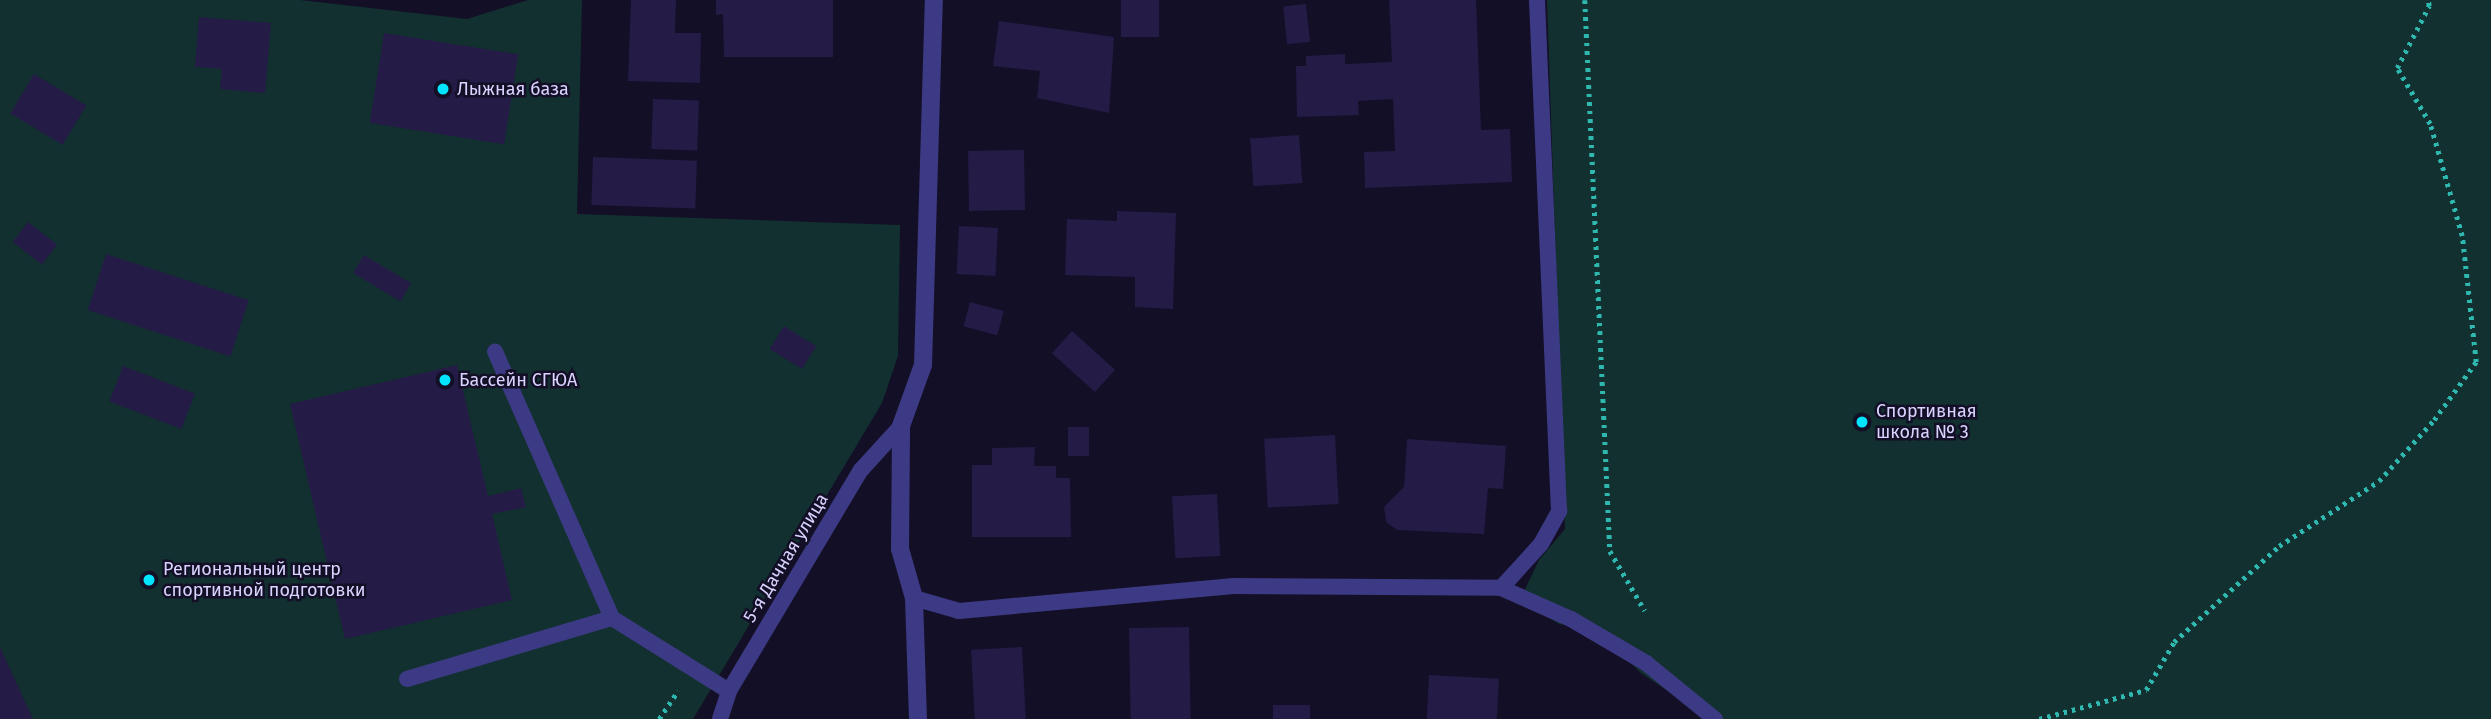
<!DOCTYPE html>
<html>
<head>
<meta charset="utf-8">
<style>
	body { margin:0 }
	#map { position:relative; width:2491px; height:719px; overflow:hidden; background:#130f26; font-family:"Fira Sans",sans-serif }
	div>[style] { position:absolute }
	.green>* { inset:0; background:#12302f }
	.building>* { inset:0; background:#241b47; transform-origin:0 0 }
	.path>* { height:4.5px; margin-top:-2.25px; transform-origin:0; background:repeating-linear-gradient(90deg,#2fb8b0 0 3.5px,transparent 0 8.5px) }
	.lane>* { height:16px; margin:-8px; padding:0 8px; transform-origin:8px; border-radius:8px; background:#3d3a85 }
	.street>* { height:18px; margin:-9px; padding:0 9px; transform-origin:9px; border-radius:9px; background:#3d3a85 }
	.dots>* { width:19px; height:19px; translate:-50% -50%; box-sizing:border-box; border:4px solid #130f26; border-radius:50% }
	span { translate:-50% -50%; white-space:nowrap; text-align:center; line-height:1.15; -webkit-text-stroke:5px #130f26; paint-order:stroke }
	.poi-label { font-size:18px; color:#d9d4ff }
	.left { translate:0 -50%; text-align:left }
	.street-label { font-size:18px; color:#d9d4ff }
</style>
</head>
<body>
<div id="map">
	<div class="green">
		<div style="clip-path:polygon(0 0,300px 0,467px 19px,528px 0,582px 0,577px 214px,900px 225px,898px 356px,882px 403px,693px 719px,0 719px)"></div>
		<div style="clip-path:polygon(1547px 0,2491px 0,2491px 719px,1709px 719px,1641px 673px,1597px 630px,1559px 624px,1520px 600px,1539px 560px,1565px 529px)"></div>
	</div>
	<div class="building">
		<div style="clip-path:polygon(631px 0,676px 0,675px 33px,701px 33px,700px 83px,628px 81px)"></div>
		<div style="clip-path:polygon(716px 0,833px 0,833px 57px,724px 57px,723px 14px,716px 15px)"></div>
		<div style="left:1121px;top:0;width:38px;height:37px"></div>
		<div style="clip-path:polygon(1389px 0,1476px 0,1481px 130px,1510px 129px,1512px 182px,1365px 188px,1364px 152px,1395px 151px,1393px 99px,1358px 101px,1359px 115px,1297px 117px,1296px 66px,1306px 66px,1306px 56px,1345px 54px,1345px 64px,1392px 62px)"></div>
		<div style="left:1306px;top:4px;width:38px;height:23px;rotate:84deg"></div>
		<div style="clip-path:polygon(199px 17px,271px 23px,265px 93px,220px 89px,222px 69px,195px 67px)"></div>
		<div style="clip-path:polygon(999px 21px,1114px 37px,1109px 113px,1037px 98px,1040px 71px,993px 66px)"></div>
		<div style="left:384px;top:33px;width:136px;height:91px;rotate:9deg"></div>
		<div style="left:34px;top:74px;width:61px;height:46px;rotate:31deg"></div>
		<div style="left:653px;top:99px;width:46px;height:50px;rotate:2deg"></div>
		<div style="left:1299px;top:135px;width:48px;height:49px;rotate:86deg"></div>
		<div style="left:1024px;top:150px;width:60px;height:56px;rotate:89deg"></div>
		<div style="left:593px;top:157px;width:104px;height:48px;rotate:2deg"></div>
		<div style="clip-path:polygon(1117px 211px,1176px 213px,1173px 309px,1135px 307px,1135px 277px,1065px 275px,1067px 219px,1117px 221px)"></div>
		<div style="left:28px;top:222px;width:37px;height:25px;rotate:38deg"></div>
		<div style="left:959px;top:226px;width:39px;height:48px;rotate:3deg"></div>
		<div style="left:106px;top:254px;width:150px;height:59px;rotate:18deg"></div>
		<div style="left:364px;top:255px;width:55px;height:21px;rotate:31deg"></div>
		<div style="left:970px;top:302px;width:35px;height:25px;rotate:15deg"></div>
		<div style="left:784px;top:326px;width:38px;height:27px;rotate:32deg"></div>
		<div style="left:1072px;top:331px;width:58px;height:30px;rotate:42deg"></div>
		<div style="clip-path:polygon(457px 365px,488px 496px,521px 488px,526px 507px,492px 514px,512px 600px,345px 639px,290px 404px)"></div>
		<div style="left:123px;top:366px;width:77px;height:38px;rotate:21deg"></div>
		<div style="left:1068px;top:427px;width:21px;height:29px"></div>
		<div style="left:1335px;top:435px;width:69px;height:71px;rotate:87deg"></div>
		<div style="clip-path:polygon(1407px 439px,1506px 446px,1503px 489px,1488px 488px,1484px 534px,1397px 530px,1386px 522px,1384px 507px,1404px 487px)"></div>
		<div style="clip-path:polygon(1035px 447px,1034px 466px,1056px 466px,1056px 478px,1070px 478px,1071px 537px,972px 537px,972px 465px,992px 465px,992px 448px)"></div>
		<div style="left:1217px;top:494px;width:62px;height:45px;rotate:87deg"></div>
		<div style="left:1189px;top:627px;width:92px;height:60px;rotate:89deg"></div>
		<div style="clip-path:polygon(0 647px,33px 719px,0 719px)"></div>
		<div style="left:1022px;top:647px;width:72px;height:51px;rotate:87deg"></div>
		<div style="left:1429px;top:675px;width:70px;height:44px;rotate:3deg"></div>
		<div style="left:1273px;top:705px;width:37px;height:14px"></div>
	</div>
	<div class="path">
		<div style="left:1585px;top:0;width:552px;rotate:87.4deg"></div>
		<div style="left:1610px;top:551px;width:69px;rotate:59.7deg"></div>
		<div style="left:659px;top:719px;width:34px;rotate:-56deg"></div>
		<div style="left:2039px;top:719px;width:111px;rotate:-15.2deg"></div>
		<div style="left:2146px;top:690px;width:56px;rotate:-59.7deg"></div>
		<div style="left:2174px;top:642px;width:142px;rotate:-42.4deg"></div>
		<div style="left:2279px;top:546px;width:119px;rotate:-33deg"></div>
		<div style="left:2379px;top:481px;width:82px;rotate:-48deg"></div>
		<div style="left:2434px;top:420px;width:72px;rotate:-54.1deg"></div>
		<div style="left:2476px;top:362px;width:127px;rotate:-96.3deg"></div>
		<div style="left:2462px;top:236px;width:116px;rotate:-105.9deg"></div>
		<div style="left:2430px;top:124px;width:65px;rotate:-120.5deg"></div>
		<div style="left:2397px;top:68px;width:70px;rotate:-62.7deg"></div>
		<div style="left:2429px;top:6px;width:6px;rotate:-99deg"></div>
	</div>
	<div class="lane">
		<div style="left:1501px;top:588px;width:59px;rotate:-47.7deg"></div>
		<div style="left:1541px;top:544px;width:38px;rotate:-61deg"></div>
		<div style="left:1559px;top:511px;width:511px;rotate:-92.47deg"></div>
		<div style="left:914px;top:598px;width:47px;rotate:16.1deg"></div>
		<div style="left:959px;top:611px;width:276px;rotate:-5.2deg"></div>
		<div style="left:1234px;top:586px;width:267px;rotate:0.4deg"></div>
		<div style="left:1501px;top:588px;width:77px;rotate:23.9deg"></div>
		<div style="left:1571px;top:619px;width:87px;rotate:30.4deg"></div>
		<div style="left:1646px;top:663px;width:89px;rotate:39.1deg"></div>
		<div style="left:612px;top:618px;width:138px;rotate:32deg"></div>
		<div style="left:407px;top:679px;width:214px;rotate:-16.6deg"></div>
		<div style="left:612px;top:618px;width:291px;rotate:-113.7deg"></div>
		<div style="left:720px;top:719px;width:29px;rotate:-72deg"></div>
		<div style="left:729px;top:691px;width:257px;rotate:-59.2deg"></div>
		<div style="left:861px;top:470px;width:59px;rotate:-47.7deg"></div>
	</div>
	<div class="street">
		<div style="left:918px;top:719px;width:121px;rotate:-91.9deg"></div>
		<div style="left:914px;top:598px;width:51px;rotate:-105.9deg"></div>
		<div style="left:900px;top:549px;width:123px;rotate:-89.5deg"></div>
		<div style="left:901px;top:426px;width:65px;rotate:-70.2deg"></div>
		<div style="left:923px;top:365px;width:365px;rotate:-88.3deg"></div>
	</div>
	<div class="dots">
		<div style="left:443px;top:89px;background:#00e5ff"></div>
		<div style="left:445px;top:380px;background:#00e5ff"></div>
		<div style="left:1862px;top:422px;background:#00e5ff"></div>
		<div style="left:149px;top:580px;background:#00e5ff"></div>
	</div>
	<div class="poi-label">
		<span class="left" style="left:457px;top:89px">Лыжная база</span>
		<span class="left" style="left:459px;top:380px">Бассейн СГЮА</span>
		<span class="left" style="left:1876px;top:422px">Спортивная<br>школа № 3</span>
		<span class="left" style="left:163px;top:580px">Региональный центр<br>спортивной подготовки</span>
	</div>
	<div class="street-label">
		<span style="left:786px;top:558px;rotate:-59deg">5-я Дачная улица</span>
	</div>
</div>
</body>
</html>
